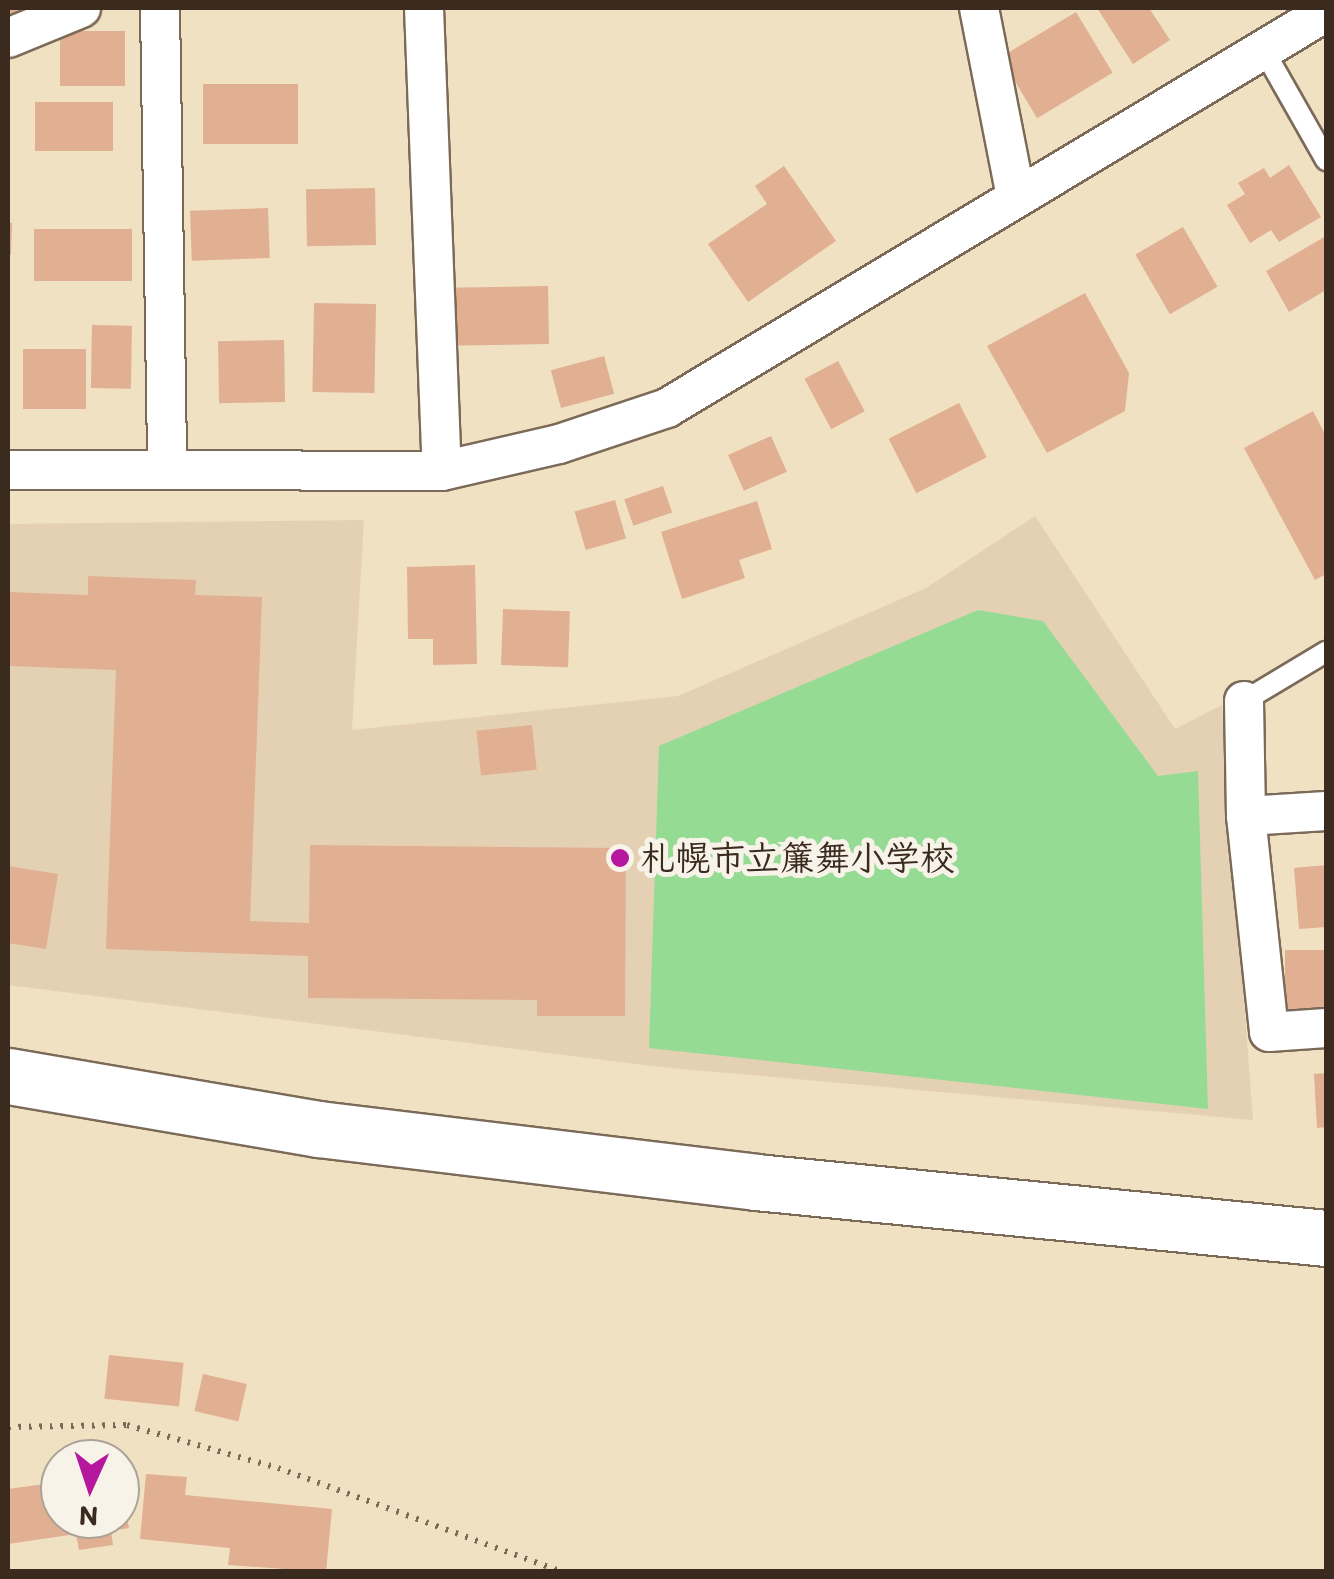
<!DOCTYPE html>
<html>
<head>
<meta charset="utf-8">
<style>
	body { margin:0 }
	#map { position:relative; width:1334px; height:1579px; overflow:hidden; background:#f1e1c3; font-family:Itim,"Klee One",sans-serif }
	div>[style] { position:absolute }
	.built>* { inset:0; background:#e4d1b4 }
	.green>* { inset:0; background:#95db94 }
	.building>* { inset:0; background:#e1af92; transform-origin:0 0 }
	.path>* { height:6px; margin-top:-3px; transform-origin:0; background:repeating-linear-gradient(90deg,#7b6a58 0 2.5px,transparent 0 10.5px) }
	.roads { filter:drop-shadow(2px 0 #7b6a58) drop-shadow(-2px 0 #7b6a58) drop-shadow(0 2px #7b6a58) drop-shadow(0 -2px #7b6a58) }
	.lane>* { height:20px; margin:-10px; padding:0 10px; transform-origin:10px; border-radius:10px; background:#fff }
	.street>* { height:38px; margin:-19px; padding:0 19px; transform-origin:19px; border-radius:19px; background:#fff }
	.secondary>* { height:55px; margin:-27.5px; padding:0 27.5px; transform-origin:27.5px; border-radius:27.5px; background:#fff }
	.dots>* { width:28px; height:28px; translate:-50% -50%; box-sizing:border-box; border:5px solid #f7f3e8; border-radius:50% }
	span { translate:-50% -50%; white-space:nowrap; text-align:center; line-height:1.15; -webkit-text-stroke:10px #f7f3e8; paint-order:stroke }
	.poi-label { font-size:35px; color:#3b2a1e; font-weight:700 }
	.left { translate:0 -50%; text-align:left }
	.frame { position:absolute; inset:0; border:10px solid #3b2a1e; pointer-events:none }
	.north { position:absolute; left:40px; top:1439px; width:100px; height:100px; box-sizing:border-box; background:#f7f3e8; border:2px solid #aca397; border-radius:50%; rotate:183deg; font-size:28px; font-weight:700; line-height:40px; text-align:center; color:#3b2a1e }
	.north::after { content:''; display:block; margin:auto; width:35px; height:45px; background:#b5179e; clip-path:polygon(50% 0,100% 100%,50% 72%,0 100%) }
</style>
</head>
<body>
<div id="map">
	<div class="built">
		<div style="clip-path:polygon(1035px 516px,1175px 729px,1222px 705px,1253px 1120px,660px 1067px,8px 985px,8px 524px,364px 520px,352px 730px,678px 696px,926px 588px)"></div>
	</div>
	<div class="green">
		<div style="clip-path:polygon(978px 610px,1043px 621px,1158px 776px,1198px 771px,1208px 1109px,649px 1048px,659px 746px)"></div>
	</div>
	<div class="building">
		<div style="clip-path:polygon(8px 8px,39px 8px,8px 19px)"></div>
		<div style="clip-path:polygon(1097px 8px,1149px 8px,1170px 40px,1133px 64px)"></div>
		<div style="left:1076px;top:12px;width:71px;height:88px;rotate:59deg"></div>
		<div style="left:125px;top:31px;width:55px;height:65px;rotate:90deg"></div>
		<div style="left:203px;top:84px;width:95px;height:60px"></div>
		<div style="left:35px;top:102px;width:78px;height:49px"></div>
		<div style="clip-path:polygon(1289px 165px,1321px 217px,1279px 242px,1271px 230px,1250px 243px,1227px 205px,1245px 194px,1238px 183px,1264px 168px,1270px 178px)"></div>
		<div style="clip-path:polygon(784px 166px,836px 241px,748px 302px,708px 244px,767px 204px,755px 186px)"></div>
		<div style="left:375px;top:188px;width:57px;height:69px;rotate:89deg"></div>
		<div style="left:268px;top:208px;width:50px;height:78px;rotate:88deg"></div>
		<div style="clip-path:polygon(8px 223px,12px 223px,11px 255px,8px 255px)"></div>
		<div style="left:1183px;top:227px;width:69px;height:55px;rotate:60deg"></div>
		<div style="left:132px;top:229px;width:52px;height:98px;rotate:90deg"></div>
		<div style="clip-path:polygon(1326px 236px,1326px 290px,1289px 312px,1266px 271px)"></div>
		<div style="left:548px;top:286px;width:58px;height:100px;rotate:89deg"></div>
		<div style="clip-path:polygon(1085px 293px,1129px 373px,1125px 411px,1047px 453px,987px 346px)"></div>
		<div style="left:314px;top:303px;width:62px;height:89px;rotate:1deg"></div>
		<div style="left:92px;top:325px;width:40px;height:63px;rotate:1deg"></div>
		<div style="left:284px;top:340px;width:62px;height:66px;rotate:89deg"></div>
		<div style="left:23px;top:349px;width:63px;height:60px"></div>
		<div style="left:604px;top:356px;width:39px;height:55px;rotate:75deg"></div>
		<div style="left:838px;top:361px;width:57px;height:38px;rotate:62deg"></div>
		<div style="left:959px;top:403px;width:61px;height:79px;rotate:63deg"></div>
		<div style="clip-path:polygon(1313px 411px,1326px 436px,1326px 574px,1315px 580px,1244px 448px)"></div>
		<div style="left:771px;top:436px;width:39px;height:47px;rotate:66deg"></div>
		<div style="left:663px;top:486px;width:28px;height:41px;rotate:71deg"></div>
		<div style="left:615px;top:500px;width:40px;height:42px;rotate:74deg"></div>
		<div style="clip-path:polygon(757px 501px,772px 549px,739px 560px,745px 578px,682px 599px,661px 532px)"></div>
		<div style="clip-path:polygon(475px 565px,477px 664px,433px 665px,433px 639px,408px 639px,407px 567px)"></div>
		<div style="clip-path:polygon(88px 576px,196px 580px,195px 595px,262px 597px,250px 921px,309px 923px,310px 845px,626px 848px,625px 1016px,537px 1016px,537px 1000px,308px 998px,308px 956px,106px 949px,116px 670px,8px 666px,8px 592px,88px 595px)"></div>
		<div style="left:503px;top:609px;width:67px;height:56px;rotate:2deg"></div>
		<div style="left:532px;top:725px;width:45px;height:56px;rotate:84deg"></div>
		<div style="clip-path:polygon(1326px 865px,1326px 927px,1299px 929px,1294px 868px)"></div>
		<div style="clip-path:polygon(8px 866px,58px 874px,46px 949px,8px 943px)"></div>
		<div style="left:1326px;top:950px;width:59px;height:41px;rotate:90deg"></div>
		<div style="clip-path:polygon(1326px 1073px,1326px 1127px,1317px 1128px,1314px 1074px)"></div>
		<div style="left:109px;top:1355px;width:75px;height:44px;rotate:6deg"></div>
		<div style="left:203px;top:1374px;width:45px;height:38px;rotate:13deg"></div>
		<div style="clip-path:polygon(146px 1474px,187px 1477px,185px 1495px,332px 1509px,326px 1572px,228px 1565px,230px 1548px,140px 1539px)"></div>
		<div style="clip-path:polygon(120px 1481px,129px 1528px,111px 1531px,113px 1545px,79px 1550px,76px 1534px,8px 1544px,8px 1489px,60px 1482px,60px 1519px,120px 1519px)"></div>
	</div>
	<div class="path">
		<div style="left:8px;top:1427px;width:119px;rotate:-1deg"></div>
		<div style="left:127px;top:1425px;width:157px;rotate:15.9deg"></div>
		<div style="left:278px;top:1468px;width:302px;rotate:20.1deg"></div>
	</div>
	<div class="roads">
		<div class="lane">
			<div style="left:1263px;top:49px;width:128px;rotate:60.4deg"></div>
			<div style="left:1244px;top:701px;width:96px;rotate:-30.9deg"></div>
		</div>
		<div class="street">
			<div style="left:160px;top:8px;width:462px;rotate:89.1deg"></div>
			<div style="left:424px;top:8px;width:463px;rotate:87.8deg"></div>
			<div style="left:979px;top:8px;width:192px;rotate:78.9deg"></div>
			<div style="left:8px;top:38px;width:79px;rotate:-22.3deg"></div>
			<div style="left:8px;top:470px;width:434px;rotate:0.1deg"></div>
			<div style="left:442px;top:471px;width:120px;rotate:-13deg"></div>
			<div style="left:559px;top:444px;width:114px;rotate:-18.4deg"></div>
			<div style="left:667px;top:408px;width:769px;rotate:-31deg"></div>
			<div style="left:1244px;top:701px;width:115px;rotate:89deg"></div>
			<div style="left:1326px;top:811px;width:80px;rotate:176.4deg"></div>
			<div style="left:1246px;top:816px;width:217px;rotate:83.9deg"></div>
			<div style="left:1269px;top:1032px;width:57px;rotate:-4deg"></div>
		</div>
		<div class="secondary">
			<div style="left:8px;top:1076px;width:315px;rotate:9.7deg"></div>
			<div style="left:319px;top:1129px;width:440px;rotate:6.9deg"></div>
			<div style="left:756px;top:1182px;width:573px;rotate:5.61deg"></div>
		</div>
	</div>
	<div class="dots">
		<div style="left:620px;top:858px;background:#b5179e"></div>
	</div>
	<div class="poi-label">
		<span class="left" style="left:640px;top:858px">札幌市立簾舞小学校</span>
	</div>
	<div class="frame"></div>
	<div class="north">N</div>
</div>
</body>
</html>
